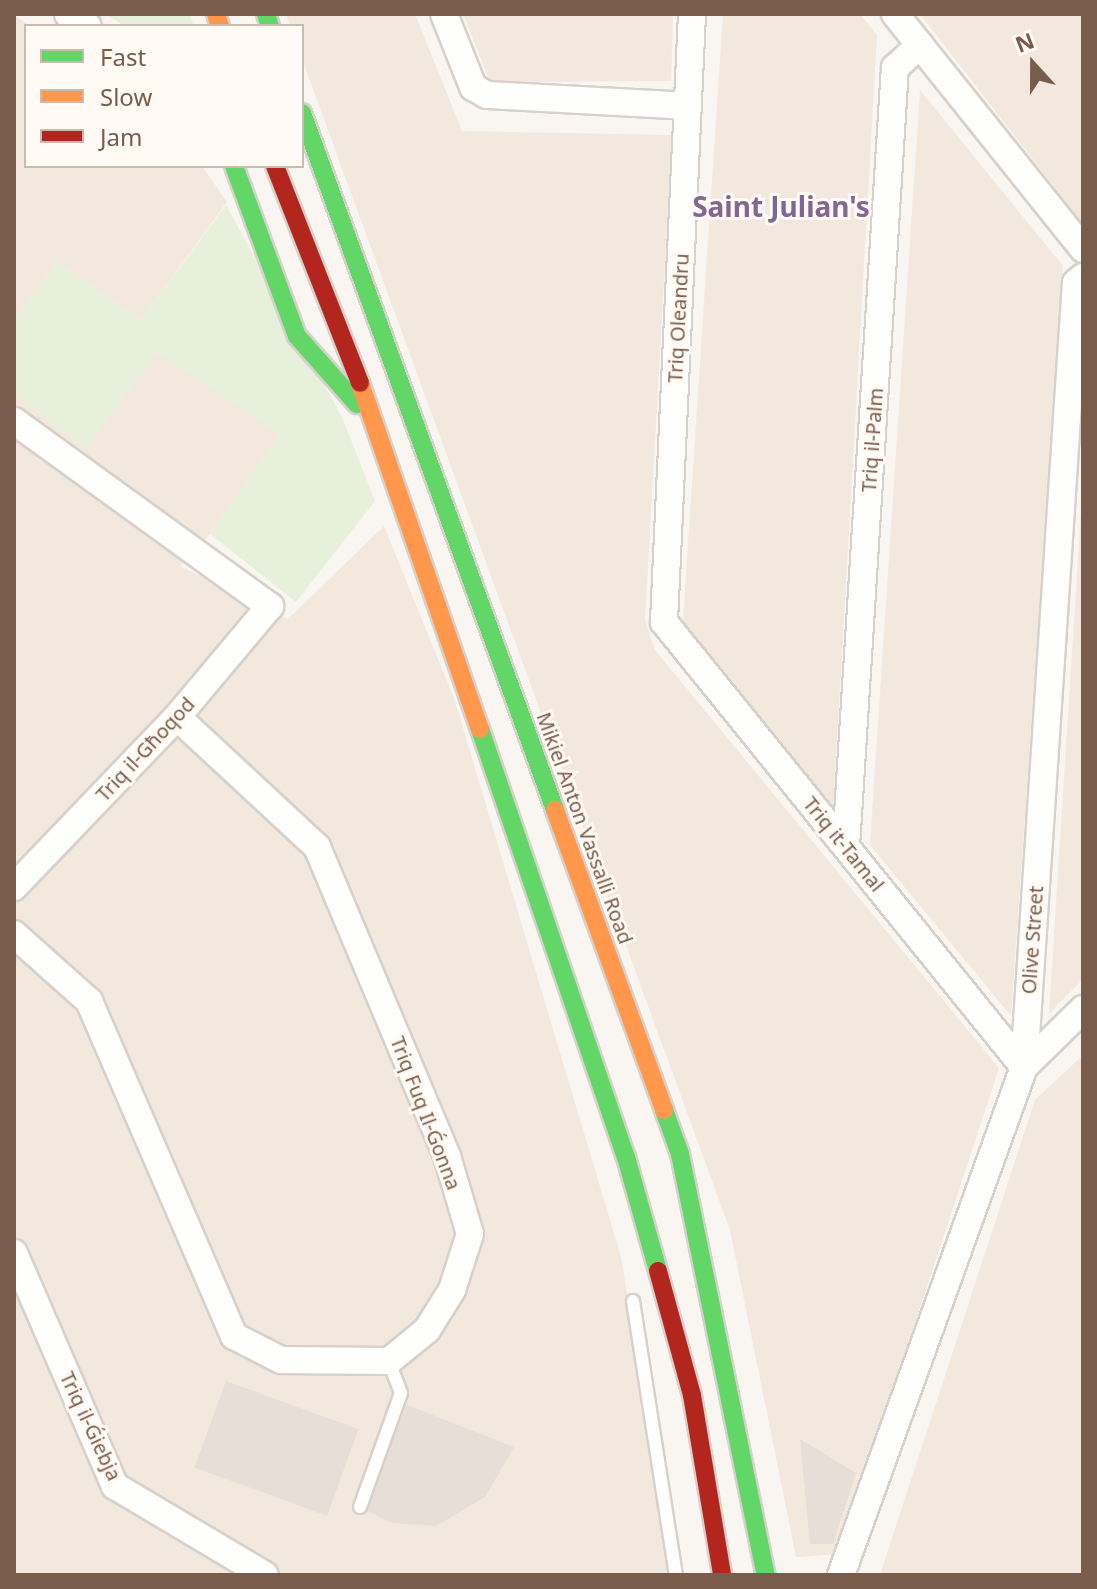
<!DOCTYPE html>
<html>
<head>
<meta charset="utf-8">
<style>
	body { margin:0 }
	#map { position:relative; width:1097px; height:1589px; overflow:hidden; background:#f9f5f0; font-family:"Noto Sans",sans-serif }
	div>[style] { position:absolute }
	.residential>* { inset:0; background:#f2e8de }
	.green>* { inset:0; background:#e7f0db }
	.building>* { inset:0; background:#e6ded7; transform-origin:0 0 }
	.roads { filter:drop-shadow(2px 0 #d7d1cb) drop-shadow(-2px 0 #d7d1cb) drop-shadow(0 2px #d7d1cb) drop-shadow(0 -2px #d7d1cb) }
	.lane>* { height:12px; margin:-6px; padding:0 6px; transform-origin:6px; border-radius:6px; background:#fefefd }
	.street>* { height:26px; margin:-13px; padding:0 13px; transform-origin:13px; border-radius:13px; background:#fefefd }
	.fast>* { height:18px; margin:-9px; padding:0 9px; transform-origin:9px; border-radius:9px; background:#63d668 }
	.slow>* { height:18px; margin:-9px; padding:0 9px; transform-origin:9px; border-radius:9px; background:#ff974d }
	.jam>* { height:18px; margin:-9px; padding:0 9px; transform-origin:9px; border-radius:9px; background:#b3261e }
	span { translate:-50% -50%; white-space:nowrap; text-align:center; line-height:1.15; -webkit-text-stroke:6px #fffaf3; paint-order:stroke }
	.street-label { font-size:20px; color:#7a5c4d }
	.district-label { font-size:28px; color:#846695; font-weight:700 }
	.frame { position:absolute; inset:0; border:16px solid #7a5c4d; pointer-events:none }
	.legend { position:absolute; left:24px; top:24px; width:280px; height:144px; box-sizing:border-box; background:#fffaf3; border:2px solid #cabbb1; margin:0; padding:10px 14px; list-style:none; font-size:24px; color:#7a5c4d }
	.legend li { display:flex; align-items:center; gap:16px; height:40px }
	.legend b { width:40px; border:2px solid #cabbb1 }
	.north { position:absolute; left:993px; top:24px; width:80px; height:80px; -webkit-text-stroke:6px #fffaf3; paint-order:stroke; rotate:339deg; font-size:22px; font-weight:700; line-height:32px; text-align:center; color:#7a5c4d }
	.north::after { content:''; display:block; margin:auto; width:28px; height:36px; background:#7a5c4d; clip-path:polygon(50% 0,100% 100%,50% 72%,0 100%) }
</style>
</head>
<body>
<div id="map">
	<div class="residential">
		<div style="clip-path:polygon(286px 14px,415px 14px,462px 131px,672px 135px,645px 620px,655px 650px,999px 1068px,839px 1554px,796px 1557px,730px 1230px,302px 59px,302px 26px,290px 26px)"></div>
		<div style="clip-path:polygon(463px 14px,673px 14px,671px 81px,490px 82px)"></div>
		<div style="clip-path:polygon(723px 14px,860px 14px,877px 35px,833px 811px,683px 621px)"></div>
		<div style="clip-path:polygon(920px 14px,1083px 14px,1083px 224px)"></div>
		<div style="clip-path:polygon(14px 15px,30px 26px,26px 26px,26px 166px,202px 166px,227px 202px,141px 320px,57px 262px,14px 319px)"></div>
		<div style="clip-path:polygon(920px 90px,1063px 266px,1011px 1016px,870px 845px)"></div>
		<div style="clip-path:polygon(157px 352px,281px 434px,210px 534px,180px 566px,288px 619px,384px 526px,455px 701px,621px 1257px,674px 1575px,14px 1575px,14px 395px,85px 448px)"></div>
		<div style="clip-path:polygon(1083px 480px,1083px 979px,1049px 1014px)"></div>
		<div style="clip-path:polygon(1083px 1055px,1083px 1575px,880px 1575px,1035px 1100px)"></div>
	</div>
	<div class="green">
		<div style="clip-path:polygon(105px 14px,189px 14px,194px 26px,125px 26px)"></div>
		<div style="clip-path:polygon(226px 205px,342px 417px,375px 501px,296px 602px,210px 534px,281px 434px,157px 353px,85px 448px,14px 395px,14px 319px,57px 262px,141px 320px)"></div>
	</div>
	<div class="building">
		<div style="left:226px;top:1381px;width:141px;height:92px;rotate:20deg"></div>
		<div style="clip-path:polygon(407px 1405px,514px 1447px,485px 1497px,436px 1526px,392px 1523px,360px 1507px)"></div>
		<div style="clip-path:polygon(800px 1439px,856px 1473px,833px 1544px,810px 1544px)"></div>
	</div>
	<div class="roads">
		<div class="lane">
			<div style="left:633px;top:1301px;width:277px;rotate:81.1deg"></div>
			<div style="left:360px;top:1507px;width:121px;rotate:-70.2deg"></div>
			<div style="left:401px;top:1393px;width:34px;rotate:-111deg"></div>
		</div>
		<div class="street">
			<div style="left:68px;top:14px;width:23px;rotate:31deg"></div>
			<div style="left:444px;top:14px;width:79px;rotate:68.3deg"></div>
			<div style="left:473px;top:87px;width:16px;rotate:30deg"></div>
			<div style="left:487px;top:95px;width:200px;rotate:3.1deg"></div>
			<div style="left:692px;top:14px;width:609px;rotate:92.64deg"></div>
			<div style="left:664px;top:622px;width:572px;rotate:51.03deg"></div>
			<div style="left:1024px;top:1067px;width:83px;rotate:-44.5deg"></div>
			<div style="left:895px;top:14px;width:301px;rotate:51.3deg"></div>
			<div style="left:14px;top:421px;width:316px;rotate:35.9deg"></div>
			<div style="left:270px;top:606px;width:145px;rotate:130deg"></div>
			<div style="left:177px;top:717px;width:236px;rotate:133.8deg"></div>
			<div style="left:846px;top:846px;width:780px;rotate:-86.4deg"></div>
			<div style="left:895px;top:68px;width:34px;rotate:-43deg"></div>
			<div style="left:14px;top:934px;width:101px;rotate:41.8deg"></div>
			<div style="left:89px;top:1001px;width:365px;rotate:66.6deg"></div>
			<div style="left:234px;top:1336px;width:53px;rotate:27.1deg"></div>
			<div style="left:281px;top:1360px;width:108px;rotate:0.5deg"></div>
			<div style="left:389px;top:1361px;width:49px;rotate:-39.2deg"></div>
			<div style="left:427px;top:1330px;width:47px;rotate:-58deg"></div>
			<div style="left:452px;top:1290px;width:59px;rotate:-72.2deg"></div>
			<div style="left:470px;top:1234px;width:81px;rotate:-106.4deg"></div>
			<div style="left:447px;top:1156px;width:335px;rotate:-112.8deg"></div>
			<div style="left:317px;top:847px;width:191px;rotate:-137.1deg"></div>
			<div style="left:14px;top:1253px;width:254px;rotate:66.6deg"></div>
			<div style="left:115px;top:1486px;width:174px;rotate:30.7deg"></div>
			<div style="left:841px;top:1575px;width:540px;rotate:-70.19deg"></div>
			<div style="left:1024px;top:1067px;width:786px;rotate:-86.21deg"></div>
			<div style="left:1076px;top:283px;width:9px;rotate:-41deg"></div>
		</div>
		<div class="fast">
			<div style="left:266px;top:14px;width:13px;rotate:72deg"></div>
			<div style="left:302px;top:113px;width:741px;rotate:70.05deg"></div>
			<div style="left:234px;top:166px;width:181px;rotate:69.7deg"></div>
			<div style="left:297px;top:336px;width:91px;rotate:48.6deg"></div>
			<div style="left:480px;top:729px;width:452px;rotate:71.2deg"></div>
			<div style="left:626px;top:1157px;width:118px;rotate:74.3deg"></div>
			<div style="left:664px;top:1110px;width:47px;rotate:70deg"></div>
			<div style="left:680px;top:1154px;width:430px;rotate:78.5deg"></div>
		</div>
		<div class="slow">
			<div style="left:216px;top:14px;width:13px;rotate:72deg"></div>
			<div style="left:360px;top:383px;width:366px;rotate:70.9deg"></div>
			<div style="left:555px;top:810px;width:319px;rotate:70deg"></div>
		</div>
		<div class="jam">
			<div style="left:275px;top:166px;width:233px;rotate:68.6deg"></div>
			<div style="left:658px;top:1271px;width:129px;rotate:74.7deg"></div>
			<div style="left:692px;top:1395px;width:182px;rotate:80.5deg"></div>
		</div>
	</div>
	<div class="street-label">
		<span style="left:678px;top:318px;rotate:-87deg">Triq Oleandru</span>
		<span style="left:872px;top:440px;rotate:-86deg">Triq il-Palm</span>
		<span style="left:145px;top:749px;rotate:-47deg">Triq il-Għoqod</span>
		<span style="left:585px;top:828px;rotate:70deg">Mikiel Anton Vassalli Road</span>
		<span style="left:844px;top:844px;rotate:51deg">Triq it-Tamal</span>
		<span style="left:1032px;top:940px;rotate:-86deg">Olive Street</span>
		<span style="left:426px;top:1113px;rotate:69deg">Triq Fuq Il-Ǵonna</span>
		<span style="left:91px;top:1426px;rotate:65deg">Triq il-Ǵiebja</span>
	</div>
	<div class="district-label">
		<span style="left:781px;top:206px">Saint Julian's</span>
	</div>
	<div class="frame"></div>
	<ul class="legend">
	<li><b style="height:10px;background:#63d668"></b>Fast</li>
	<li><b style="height:10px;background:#ff974d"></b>Slow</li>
	<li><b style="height:10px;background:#b3261e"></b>Jam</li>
	</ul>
	<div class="north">N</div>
</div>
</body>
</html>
